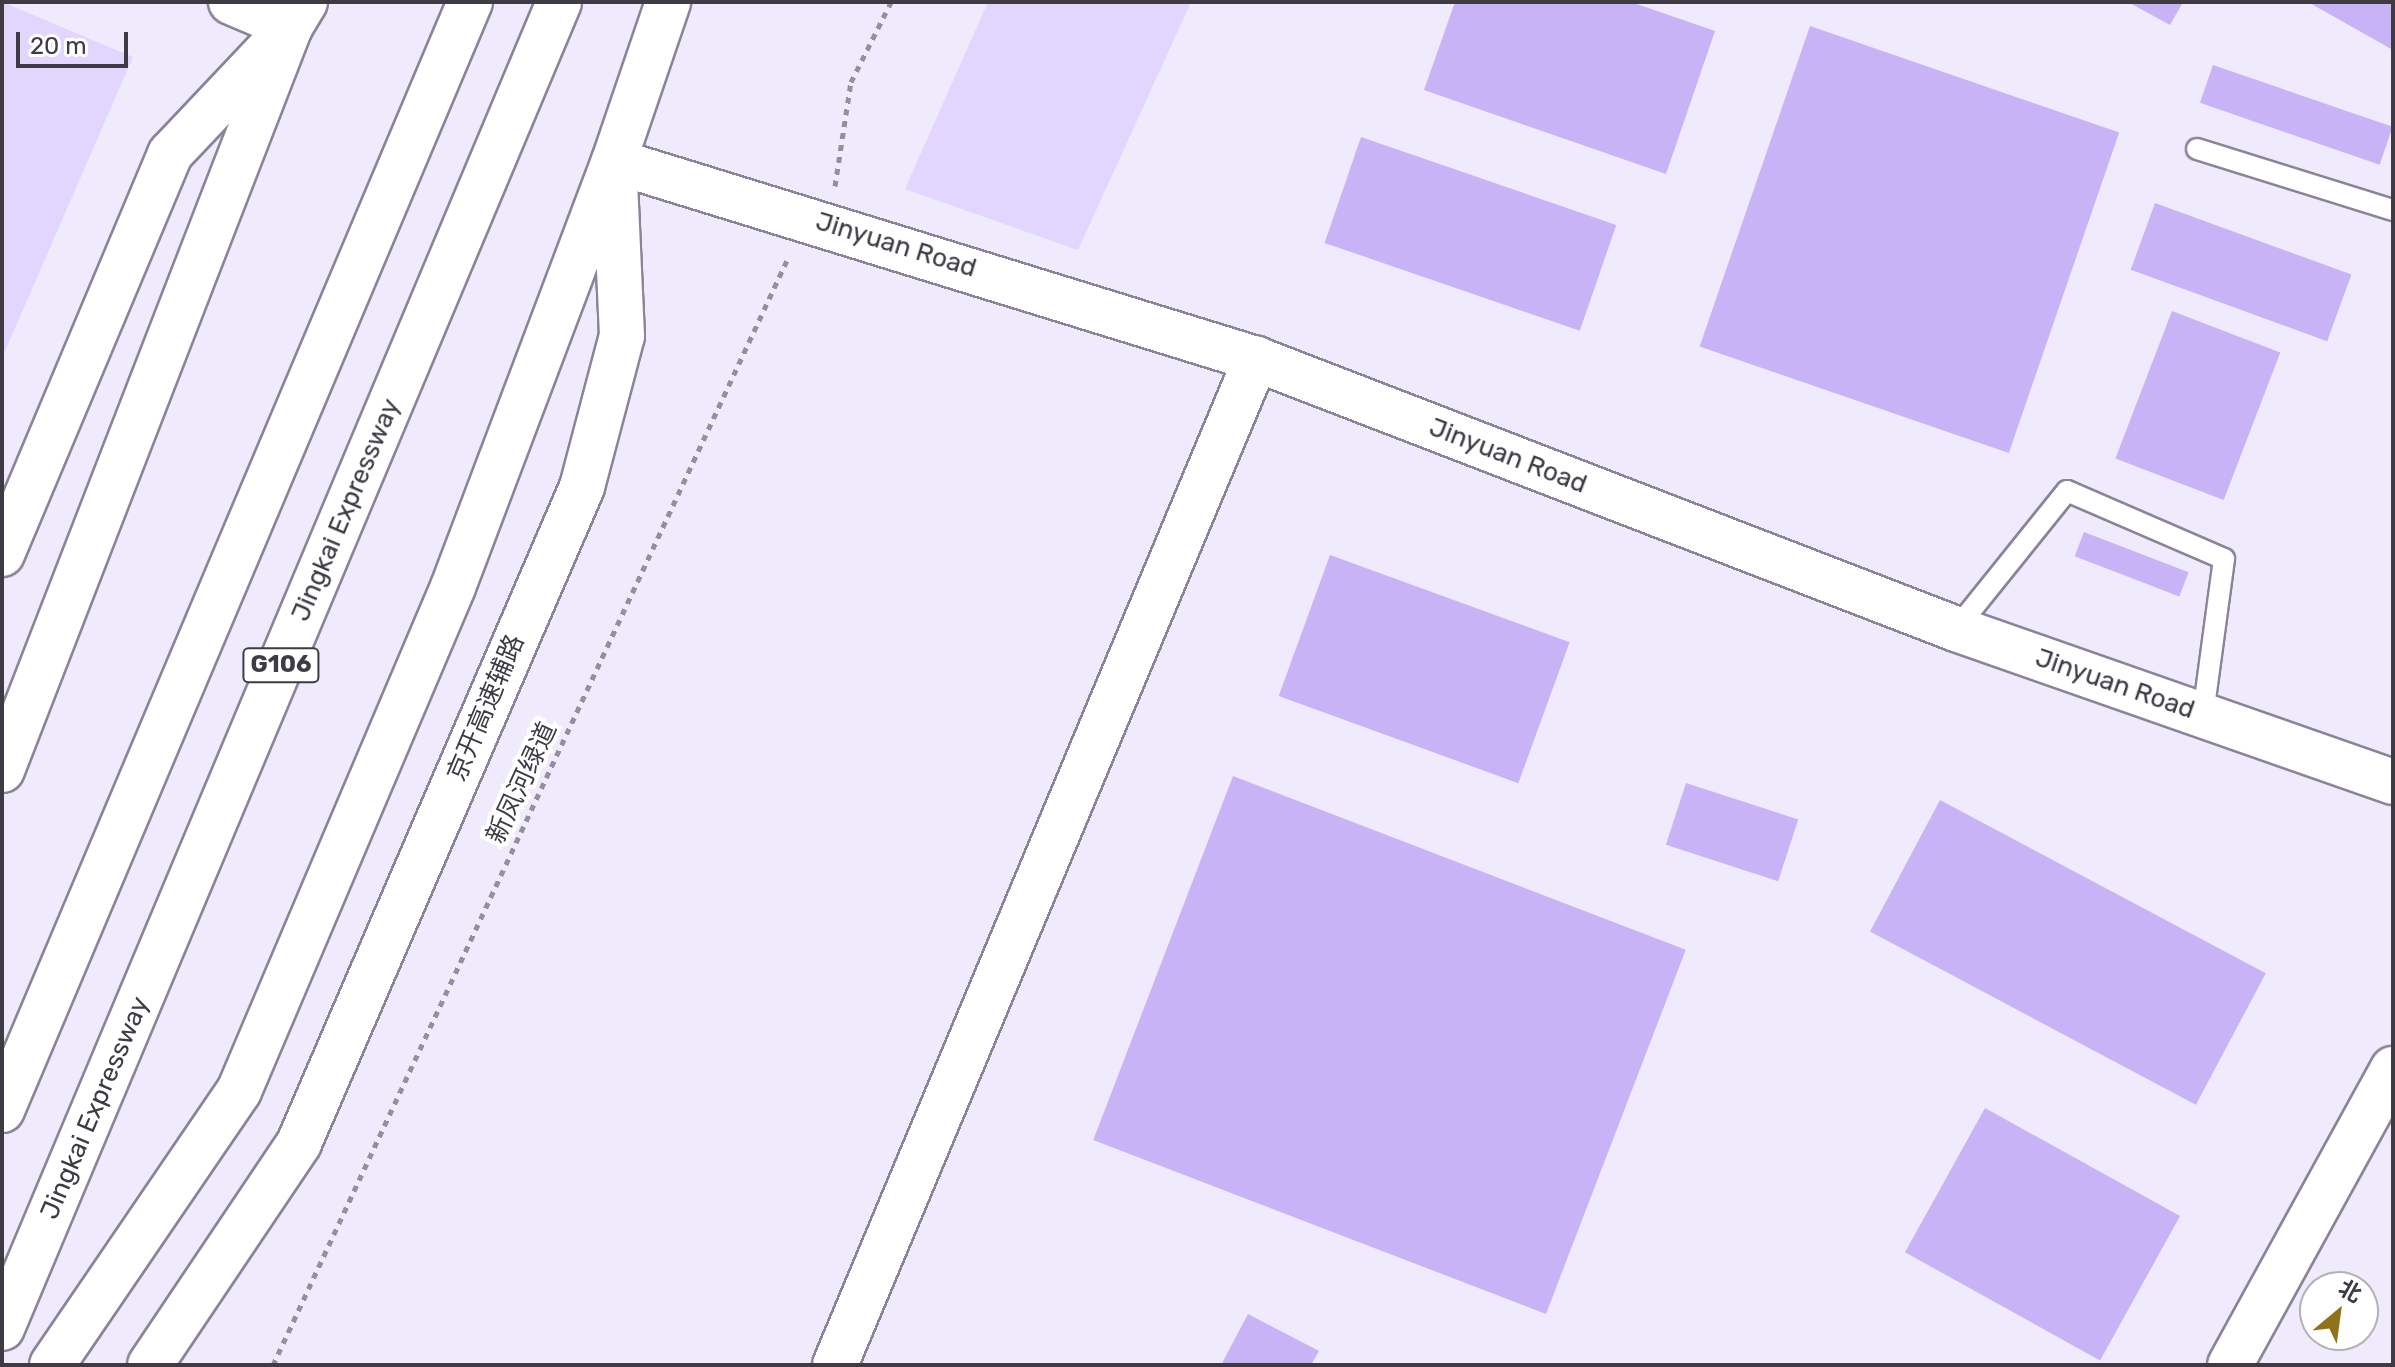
<!DOCTYPE html>
<html>
<head>
<meta charset="utf-8">
<style>
	body { margin:0 }
	#map { position:relative; width:2395px; height:1367px; overflow:hidden; background:#efeafc; font-family:Rubik,"Noto Sans SC",sans-serif }
	div>[style] { position:absolute }
	.green>* { inset:0; background:#e2d6fe }
	.building>* { inset:0; background:#c9b3f7; transform-origin:0 0 }
	.path>* { height:5px; margin-top:-2.5px; transform-origin:0; background:repeating-linear-gradient(90deg,#938f9c 0 6px,transparent 0 12px) }
	.roads { filter:drop-shadow(2px 0 #8a8498) drop-shadow(-2px 0 #8a8498) drop-shadow(0 2px #8a8498) drop-shadow(0 -2px #8a8498) }
	.lane>* { height:20px; margin:-10px; padding:0 10px; transform-origin:10px; border-radius:10px; background:#fff }
	.secondary>* { height:44px; margin:-22px; padding:0 22px; transform-origin:22px; border-radius:22px; background:#fff }
	.highway>* { height:44px; margin:-22px; padding:0 22px; transform-origin:22px; border-radius:22px; background:#fff }
	span { translate:-50% -50%; white-space:nowrap; text-align:center; line-height:1.15; -webkit-text-stroke:8px #fff; paint-order:stroke }
	.shield-label span { padding:2px 6px; background:#fff; border:2px solid; border-radius:6px; -webkit-text-stroke-width:0 }
	.shield-label { font-size:24px; color:#3e3b44; font-weight:700 }
	.street-label { font-size:26px; color:#3e3b44 }
	.frame { position:absolute; inset:0; border:4px solid #3e3b44; pointer-events:none }
	.north { position:absolute; left:2299px; top:1271px; width:80px; height:80px; box-sizing:border-box; background:#fff; border:2px solid #b2b1b4; border-radius:50%; rotate:29deg; font-size:22px; font-weight:700; line-height:32px; text-align:center; color:#3e3b44 }
	.north::after { content:''; display:block; margin:auto; width:28px; height:36px; background:#907318; clip-path:polygon(50% 0,100% 100%,50% 72%,0 100%) }
	.scale { position:absolute; left:16px; top:32px; width:112px; height:36px; box-sizing:border-box; border:4px solid #3e3b44; border-top:0; padding-left:10px; font-size:24px; line-height:28px; white-space:nowrap; color:#3e3b44; -webkit-text-stroke:6px #fff; paint-order:stroke }
</style>
</head>
<body>
<div id="map">
	<div class="green">
		<div style="clip-path:polygon(2px 2px,133px 57px,2px 358px)"></div>
		<div style="clip-path:polygon(988px 2px,1191px 2px,1078px 250px,905px 189px)"></div>
	</div>
	<div class="building">
		<div style="clip-path:polygon(1455px 2px,1631px 2px,1715px 31px,1666px 174px,1424px 90px)"></div>
		<div style="clip-path:polygon(2128px 2px,2183px 2px,2170px 25px)"></div>
		<div style="clip-path:polygon(2308px 2px,2393px 2px,2393px 50px)"></div>
		<div style="left:1810px;top:26px;width:327px;height:339px;rotate:19deg"></div>
		<div style="left:2213px;top:65px;width:190px;height:40px;rotate:19deg"></div>
		<div style="left:1361px;top:137px;width:270px;height:112px;rotate:19deg"></div>
		<div style="left:2155px;top:203px;width:209px;height:71px;rotate:20deg"></div>
		<div style="left:2172px;top:311px;width:116px;height:158px;rotate:21deg"></div>
		<div style="left:2084px;top:532px;width:112px;height:26px;rotate:21deg"></div>
		<div style="left:1330px;top:555px;width:255px;height:150px;rotate:20deg"></div>
		<div style="left:1233px;top:776px;width:485px;height:390px;rotate:21deg"></div>
		<div style="left:1686px;top:783px;width:118px;height:65px;rotate:18deg"></div>
		<div style="left:1940px;top:800px;width:369px;height:149px;rotate:28deg"></div>
		<div style="left:1985px;top:1108px;width:223px;height:165px;rotate:29deg"></div>
		<div style="clip-path:polygon(1248px 1314px,1319px 1351px,1311px 1365px,1221px 1365px)"></div>
	</div>
	<div class="path">
		<div style="left:835px;top:186px;width:105px;rotate:-81.3deg"></div>
		<div style="left:851px;top:82px;width:89px;rotate:-63.4deg"></div>
		<div style="left:273px;top:1365px;width:1221px;rotate:-65.05deg"></div>
	</div>
	<div class="roads">
		<div class="lane">
			<div style="left:2197px;top:149px;width:205px;rotate:17.3deg"></div>
			<div style="left:1956px;top:629px;width:177px;rotate:-51.2deg"></div>
			<div style="left:2067px;top:491px;width:171px;rotate:23.4deg"></div>
			<div style="left:2224px;top:559px;width:157px;rotate:97.7deg"></div>
		</div>
		<div class="secondary">
			<div style="left:231px;top:2px;width:64px;rotate:23deg"></div>
			<div style="left:614px;top:161px;width:672px;rotate:17.14deg"></div>
			<div style="left:1256px;top:359px;width:750px;rotate:21.09deg"></div>
			<div style="left:1956px;top:629px;width:463px;rotate:19.3deg"></div>
			<div style="left:2px;top:554px;width:434px;rotate:-67.2deg"></div>
			<div style="left:170px;top:154px;width:175px;rotate:-46.6deg"></div>
			<div style="left:290px;top:27px;width:29px;rotate:-59deg"></div>
			<div style="left:150px;top:1365px;width:267px;rotate:-56.1deg"></div>
			<div style="left:299px;top:1143px;width:714px;rotate:-66.66deg"></div>
			<div style="left:582px;top:487px;width:156px;rotate:-75.2deg"></div>
			<div style="left:622px;top:336px;width:175px;rotate:-92.6deg"></div>
			<div style="left:614px;top:161px;width:168px;rotate:-71.2deg"></div>
			<div style="left:835px;top:1365px;width:1091px;rotate:-67.29deg"></div>
			<div style="left:2230px;top:1365px;width:338px;rotate:-61.2deg"></div>
		</div>
		<div class="highway">
			<div style="left:2px;top:770px;width:797px;rotate:-68.81deg"></div>
			<div style="left:2px;top:1110px;width:1203px;rotate:-67.1deg"></div>
			<div style="left:2px;top:1328px;width:1438px;rotate:-67.21deg"></div>
			<div style="left:52px;top:1365px;width:332px;rotate:-55.7deg"></div>
			<div style="left:239px;top:1091px;width:548px;rotate:-66.99deg"></div>
			<div style="left:453px;top:587px;width:455px;rotate:-69.3deg"></div>
		</div>
	</div>
	<div class="shield-label">
		<span style="left:281px;top:665px">G106</span>
	</div>
	<div class="street-label">
		<span style="left:896px;top:245px;rotate:17deg">Jinyuan Road</span>
		<span style="left:1508px;top:456px;rotate:21deg">Jinyuan Road</span>
		<span style="left:346px;top:510px;rotate:-67deg">Jingkai Expressway</span>
		<span style="left:2115px;top:684px;rotate:19deg">Jinyuan Road</span>
		<span style="left:486px;top:708px;rotate:-67deg">京开高速辅路</span>
		<span style="left:522px;top:783px;rotate:-65deg">新凤河绿道</span>
		<span style="left:95px;top:1108px;rotate:-67deg">Jingkai Expressway</span>
	</div>
	<div class="frame"></div>
	<div class="north">北</div>
	<div class="scale">20 m</div>
</div>
</body>
</html>
